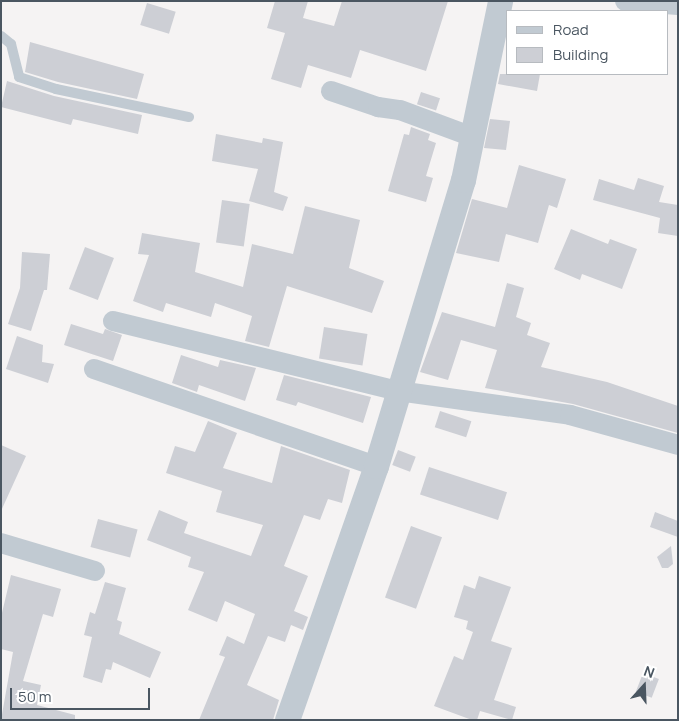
<!DOCTYPE html>
<html>
<head>
<meta charset="utf-8">
<style>
	body { margin:0 }
	#map { position:relative; width:679px; height:721px; overflow:hidden; background:#f5f3f3; font-family:Manrope,sans-serif }
	div>[style] { position:absolute }
	.building>* { inset:0; background:#cdcfd5; transform-origin:0 0 }
	.service>* { height:10px; margin:-5px; padding:0 5px; transform-origin:5px; border-radius:5px; background:#c1cad2 }
	.minor>* { height:20px; margin:-10px; padding:0 10px; transform-origin:10px; border-radius:10px; background:#c1cad2 }
	.tertiary>* { height:25px; margin:-12.5px; padding:0 12.5px; transform-origin:12.5px; border-radius:12.5px; background:#c1cad2 }
	span { translate:-50% -50%; white-space:nowrap; text-align:center; line-height:1.15; -webkit-text-stroke:5px #fff; paint-order:stroke }
	.frame { position:absolute; inset:0; border:2px solid #4a5661; pointer-events:none }
	.legend { position:absolute; left:506px; top:10px; width:162px; height:65px; box-sizing:border-box; background:#fff; border:1px solid #b7bbc0; margin:0; padding:6px 9px; list-style:none; font-size:15px; color:#4a5661 }
	.legend li { display:flex; align-items:center; gap:10px; height:25px }
	.legend b { width:25px; border:1px solid #b7bbc0 }
	.north { position:absolute; left:619px; top:661px; width:50px; height:50px; -webkit-text-stroke:4px #fff; paint-order:stroke; rotate:20deg; font-size:14px; font-weight:700; line-height:20px; text-align:center; color:#4a5661 }
	.north::after { content:''; display:block; margin:auto; width:18px; height:22px; background:#4a5661; clip-path:polygon(50% 0,100% 100%,50% 72%,0 100%) }
	.scale { position:absolute; left:10px; top:688px; width:140px; height:22px; box-sizing:border-box; border:2px solid #4a5661; border-top:0; padding-left:6px; font-size:15px; line-height:18px; white-space:nowrap; color:#4a5661; -webkit-text-stroke:4px #fff; paint-order:stroke }
</style>
</head>
<body>
<div id="map">
	<div class="building">
		<div style="clip-path:polygon(275px 1px,308px 1px,303px 18px,334px 26px,342px 1px,448px 1px,426px 71px,360px 50px,351px 78px,308px 65px,301px 88px,271px 79px,285px 33px,267px 28px)"></div>
		<div style="left:147px;top:3px;width:30px;height:23px;rotate:17deg"></div>
		<div style="clip-path:polygon(30px 42px,144px 74px,137px 99px,58px 82px,25px 72px)"></div>
		<div style="clip-path:polygon(500px 74px,540px 74px,537px 91px,498px 84px)"></div>
		<div style="clip-path:polygon(7px 81px,54px 96px,142px 115px,138px 134px,73px 119px,71px 125px,1px 107px)"></div>
		<div style="left:421px;top:92px;width:20px;height:13px;rotate:18deg"></div>
		<div style="clip-path:polygon(490px 119px,510px 121px,506px 150px,484px 148px)"></div>
		<div style="clip-path:polygon(411px 127px,430px 134px,428px 140px,436px 143px,426px 176px,433px 178px,426px 202px,388px 191px,404px 134px,409px 135px)"></div>
		<div style="clip-path:polygon(216px 134px,262px 143px,263px 138px,283px 142px,274px 192px,288px 197px,283px 211px,249px 201px,258px 169px,212px 161px)"></div>
		<div style="clip-path:polygon(519px 165px,566px 179px,557px 208px,549px 205px,538px 243px,506px 234px,499px 262px,456px 253px,472px 199px,507px 208px)"></div>
		<div style="clip-path:polygon(638px 178px,664px 186px,659px 202px,678px 205px,678px 236px,658px 233px,660px 218px,593px 200px,599px 179px,634px 190px)"></div>
		<div style="left:222px;top:200px;width:28px;height:43px;rotate:8deg"></div>
		<div style="clip-path:polygon(305px 206px,360px 220px,349px 268px,384px 281px,372px 313px,287px 286px,269px 347px,245px 341px,252px 316px,215px 303px,211px 317px,166px 303px,163px 312px,133px 301px,149px 255px,138px 254px,142px 233px,200px 243px,195px 272px,243px 287px,252px 244px,293px 254px)"></div>
		<div style="clip-path:polygon(571px 229px,608px 244px,610px 239px,637px 249px,622px 289px,582px 274px,580px 280px,554px 269px)"></div>
		<div style="left:85px;top:247px;width:31px;height:45px;rotate:21deg"></div>
		<div style="clip-path:polygon(22px 252px,50px 254px,47px 290px,44px 290px,31px 331px,8px 324px,20px 288px)"></div>
		<div style="clip-path:polygon(507px 283px,524px 288px,516px 317px,531px 323px,527px 335px,550px 343px,541px 367px,607px 382px,678px 406px,678px 433px,573px 404px,485px 388px,497px 350px,461px 340px,448px 380px,420px 372px,442px 312px,495px 327px)"></div>
		<div style="clip-path:polygon(71px 324px,103px 334px,105px 329px,122px 335px,113px 361px,64px 345px)"></div>
		<div style="left:324px;top:327px;width:44px;height:32px;rotate:9deg"></div>
		<div style="clip-path:polygon(17px 336px,43px 345px,42px 362px,54px 364px,48px 383px,6px 369px)"></div>
		<div style="clip-path:polygon(181px 355px,218px 367px,220px 360px,256px 368px,245px 401px,199px 385px,197px 392px,172px 383px)"></div>
		<div style="clip-path:polygon(284px 375px,371px 397px,363px 423px,298px 402px,296px 406px,276px 400px)"></div>
		<div style="left:440px;top:411px;width:33px;height:17px;rotate:18deg"></div>
		<div style="clip-path:polygon(208px 421px,237px 433px,223px 468px,272px 483px,281px 446px,350px 470px,342px 503px,328px 499px,320px 520px,304px 515px,284px 566px,308px 576px,294px 611px,308px 617px,303px 630px,291px 625px,285px 642px,268px 636px,247px 685px,279px 700px,273px 720px,199px 720px,225px 657px,219px 655px,227px 636px,244px 644px,255px 614px,225px 601px,217px 622px,188px 610px,204px 572px,188px 567px,191px 557px,147px 540px,159px 510px,188px 522px,184px 533px,251px 556px,263px 525px,216px 512px,222px 491px,166px 473px,175px 446px,195px 452px)"></div>
		<div style="clip-path:polygon(1px 445px,26px 456px,1px 511px)"></div>
		<div style="left:398px;top:450px;width:19px;height:16px;rotate:21deg"></div>
		<div style="left:429px;top:467px;width:82px;height:29px;rotate:18deg"></div>
		<div style="clip-path:polygon(655px 512px,678px 521px,678px 537px,650px 527px)"></div>
		<div style="left:98px;top:519px;width:41px;height:29px;rotate:15deg"></div>
		<div style="left:411px;top:526px;width:33px;height:76px;rotate:20deg"></div>
		<div style="clip-path:polygon(671px 546px,673px 564px,668px 568px,662px 568px,657px 557px)"></div>
		<div style="clip-path:polygon(11px 575px,61px 589px,53px 617px,43px 614px,23px 681px,41px 685px,37px 705px,75px 715px,75px 720px,1px 720px,13px 652px,1px 649px,1px 617px)"></div>
		<div style="clip-path:polygon(479px 576px,511px 587px,491px 641px,512px 648px,494px 700px,516px 707px,512px 720px,480px 711px,477px 720px,472px 720px,434px 706px,454px 656px,463px 660px,473px 632px,466px 629px,468px 621px,454px 617px,464px 585px,475px 589px)"></div>
		<div style="clip-path:polygon(105px 582px,126px 588px,117px 620px,122px 622px,119px 634px,161px 652px,150px 678px,113px 662px,111px 670px,106px 669px,102px 683px,83px 677px,92px 637px,84px 635px,90px 612px,95px 614px)"></div>
		<div style="left:643px;top:673px;width:17px;height:20px;rotate:21deg"></div>
	</div>
	<div class="service">
		<div style="left:1px;top:36px;width:13px;rotate:39deg"></div>
		<div style="left:11px;top:44px;width:34px;rotate:76deg"></div>
		<div style="left:19px;top:77px;width:39px;rotate:18deg"></div>
		<div style="left:56px;top:89px;width:136px;rotate:11.9deg"></div>
	</div>
	<div class="minor">
		<div style="left:625px;top:1px;width:53px;rotate:4.3deg"></div>
		<div style="left:331px;top:91px;width:50px;rotate:18.8deg"></div>
		<div style="left:378px;top:107px;width:22px;rotate:8deg"></div>
		<div style="left:400px;top:110px;width:78px;rotate:20.3deg"></div>
		<div style="left:113px;top:321px;width:293px;rotate:13.8deg"></div>
		<div style="left:398px;top:391px;width:174px;rotate:7.9deg"></div>
		<div style="left:570px;top:415px;width:112px;rotate:15.5deg"></div>
		<div style="left:94px;top:369px;width:298px;rotate:19deg"></div>
		<div style="left:1px;top:543px;width:98px;rotate:16.6deg"></div>
	</div>
	<div class="tertiary">
		<div style="left:287px;top:720px;width:269px;rotate:-70.7deg"></div>
		<div style="left:376px;top:466px;width:299px;rotate:-73.1deg"></div>
		<div style="left:463px;top:180px;width:183px;rotate:-78.3deg"></div>
	</div>
	<div class="frame"></div>
	<ul class="legend">
	<li><b style="height:6px;background:#c1cad2"></b>Road</li>
	<li><b style="height:14px;background:#cdcfd5"></b>Building</li>
	</ul>
	<div class="north">N</div>
	<div class="scale">50 m</div>
</div>
</body>
</html>
